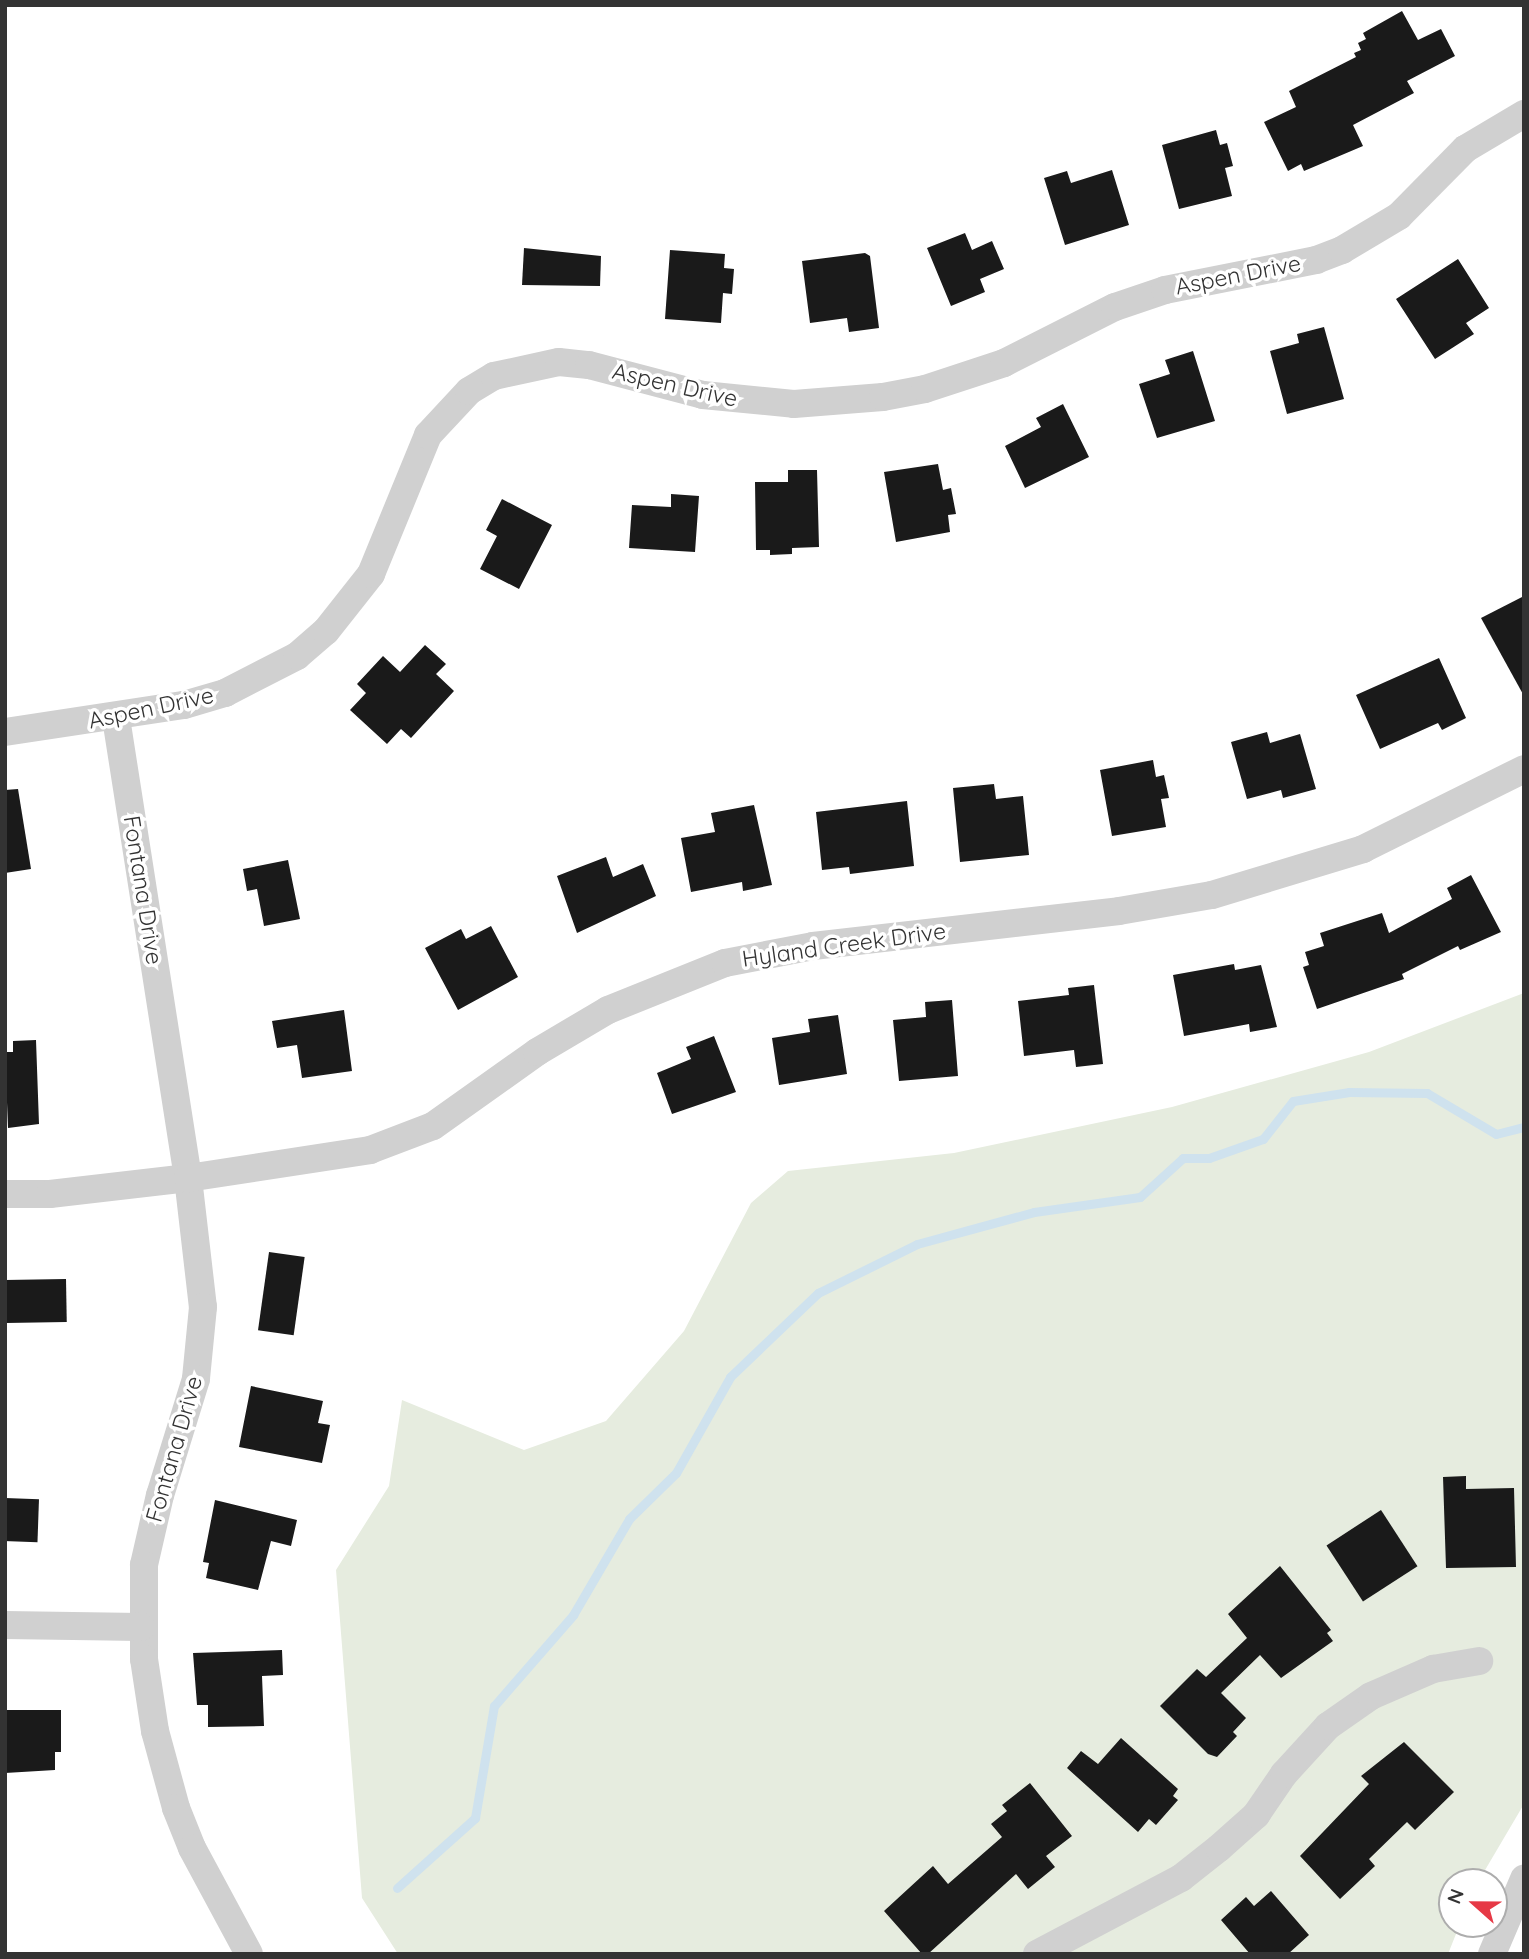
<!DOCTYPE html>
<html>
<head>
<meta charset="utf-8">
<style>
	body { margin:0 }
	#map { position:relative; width:1529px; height:1959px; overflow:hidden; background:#fff; font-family:Quicksand,sans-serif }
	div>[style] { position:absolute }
	.green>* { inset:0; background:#e6ecdf }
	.stream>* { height:9px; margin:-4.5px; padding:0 4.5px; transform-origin:4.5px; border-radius:4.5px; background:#cfe2ee }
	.building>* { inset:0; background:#1a1a1a; transform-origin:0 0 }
	.minor>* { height:28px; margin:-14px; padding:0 14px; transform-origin:14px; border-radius:14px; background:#d0d0d0 }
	span { translate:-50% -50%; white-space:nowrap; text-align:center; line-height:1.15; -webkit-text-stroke:7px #fff; paint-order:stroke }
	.street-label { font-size:23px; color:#333 }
	.frame { position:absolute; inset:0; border:7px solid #333; pointer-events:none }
	.north { position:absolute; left:1438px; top:1868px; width:70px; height:70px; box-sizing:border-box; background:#fff; border:2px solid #adadad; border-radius:50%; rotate:291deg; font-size:19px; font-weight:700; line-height:28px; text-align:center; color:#333 }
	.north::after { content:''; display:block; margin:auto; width:24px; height:32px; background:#e63946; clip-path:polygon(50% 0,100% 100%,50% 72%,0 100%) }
</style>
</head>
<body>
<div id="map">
	<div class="green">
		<div style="clip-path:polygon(1524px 993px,1524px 1804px,1478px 1882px,1452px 1882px,1452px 1924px,1460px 1924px,1448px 1954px,398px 1954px,362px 1898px,336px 1570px,389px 1486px,402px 1400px,524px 1450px,606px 1421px,684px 1331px,751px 1203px,788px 1171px,954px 1153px,1172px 1107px,1369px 1052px)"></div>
	</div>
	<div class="stream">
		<div style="left:397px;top:1888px;width:105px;rotate:-41.9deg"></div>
		<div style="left:475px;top:1818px;width:114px;rotate:-80.4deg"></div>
		<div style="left:494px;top:1706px;width:121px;rotate:-49deg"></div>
		<div style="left:573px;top:1615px;width:111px;rotate:-59.7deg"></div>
		<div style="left:629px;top:1519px;width:66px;rotate:-44.4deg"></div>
		<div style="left:676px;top:1473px;width:110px;rotate:-60.6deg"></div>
		<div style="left:730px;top:1377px;width:122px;rotate:-43.7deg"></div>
		<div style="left:818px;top:1293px;width:110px;rotate:-26.3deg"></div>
		<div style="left:917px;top:1244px;width:121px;rotate:-15.3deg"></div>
		<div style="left:1034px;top:1212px;width:107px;rotate:-8.1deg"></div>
		<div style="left:1140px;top:1197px;width:58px;rotate:-42.2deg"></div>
		<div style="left:1183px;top:1158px;width:26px"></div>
		<div style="left:1209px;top:1158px;width:57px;rotate:-19.4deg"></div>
		<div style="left:1263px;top:1139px;width:48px;rotate:-51.7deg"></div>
		<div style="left:1293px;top:1101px;width:57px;rotate:-9.1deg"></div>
		<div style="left:1349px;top:1092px;width:78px;rotate:0.7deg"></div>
		<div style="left:1427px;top:1093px;width:80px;rotate:30.7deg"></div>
		<div style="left:1496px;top:1134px;width:29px;rotate:-14deg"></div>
	</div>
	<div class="building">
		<div style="clip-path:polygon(1402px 11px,1418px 40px,1441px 29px,1455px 56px,1407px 81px,1414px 93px,1353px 125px,1363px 146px,1304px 171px,1301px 164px,1288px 171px,1264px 122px,1296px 107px,1289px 91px,1356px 57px,1354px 53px,1361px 50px,1358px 43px,1366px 39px,1363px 33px)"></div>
		<div style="clip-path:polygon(1216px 130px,1220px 145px,1227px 143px,1233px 166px,1225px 168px,1232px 196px,1179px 209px,1162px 145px)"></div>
		<div style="clip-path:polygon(1112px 170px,1129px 225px,1065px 245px,1044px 178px,1067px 171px,1071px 183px)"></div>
		<div style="clip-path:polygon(965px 233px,972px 250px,992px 241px,1004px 269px,980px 279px,985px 292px,951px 306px,927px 248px)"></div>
		<div style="clip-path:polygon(524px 248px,601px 256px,600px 286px,522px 285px)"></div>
		<div style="clip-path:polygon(670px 250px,725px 254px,724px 268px,734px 269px,732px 294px,723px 293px,721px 323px,665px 319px)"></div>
		<div style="clip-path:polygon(865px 253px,870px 256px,879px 328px,849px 332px,847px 318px,810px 323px,802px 261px)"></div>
		<div style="clip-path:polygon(1458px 259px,1489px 308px,1466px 323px,1474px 334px,1435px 359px,1396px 299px)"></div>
		<div style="clip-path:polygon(1324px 327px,1344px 399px,1287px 414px,1270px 351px,1299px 343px,1297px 334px)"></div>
		<div style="clip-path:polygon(1193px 351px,1215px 421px,1157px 438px,1139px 384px,1170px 374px,1165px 360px)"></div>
		<div style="clip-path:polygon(1063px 404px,1089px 457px,1025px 488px,1005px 446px,1041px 427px,1036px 418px)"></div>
		<div style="clip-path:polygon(938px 464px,943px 490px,951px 488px,956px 514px,948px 515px,950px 532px,896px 542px,884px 472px)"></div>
		<div style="clip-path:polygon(788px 470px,817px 470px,819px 547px,792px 548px,792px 554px,770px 555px,770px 550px,756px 550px,755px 482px,788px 482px)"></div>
		<div style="clip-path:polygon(671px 494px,699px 496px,695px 552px,629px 548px,632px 505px,671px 507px)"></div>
		<div style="clip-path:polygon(502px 499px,552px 525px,519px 589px,480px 569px,497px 536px,486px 530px)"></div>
		<div style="clip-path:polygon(1524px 596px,1524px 696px,1481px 618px)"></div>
		<div style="clip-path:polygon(425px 645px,446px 664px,436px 674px,454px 691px,411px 738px,401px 729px,387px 744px,350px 710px,366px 693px,357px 684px,383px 656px,400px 672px)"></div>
		<div style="clip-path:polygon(1439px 658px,1466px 718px,1442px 730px,1438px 723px,1380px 749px,1356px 695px)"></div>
		<div style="clip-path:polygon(1267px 732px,1270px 743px,1300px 734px,1316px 789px,1283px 798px,1281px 790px,1247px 799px,1231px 742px)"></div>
		<div style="clip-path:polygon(1153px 760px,1156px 777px,1164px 775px,1169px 798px,1161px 799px,1166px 827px,1112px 836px,1100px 770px)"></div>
		<div style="clip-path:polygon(994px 784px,996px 799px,1023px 796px,1029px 855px,960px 862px,953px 788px)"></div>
		<div style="clip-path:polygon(18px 789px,31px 869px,5px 873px,5px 790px)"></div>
		<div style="clip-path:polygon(907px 801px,914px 866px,850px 874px,849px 867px,822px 870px,816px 812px)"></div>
		<div style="clip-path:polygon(754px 805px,772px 885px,743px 891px,742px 882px,691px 892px,681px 838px,715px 832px,711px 813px)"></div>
		<div style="clip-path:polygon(606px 857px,613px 877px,643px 864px,656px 896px,577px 933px,557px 876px)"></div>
		<div style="clip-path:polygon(288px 860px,300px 919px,264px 926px,257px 889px,247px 891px,243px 869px)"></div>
		<div style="clip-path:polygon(1471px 875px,1501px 932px,1460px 950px,1458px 946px,1402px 974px,1404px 979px,1317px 1009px,1303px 967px,1309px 965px,1305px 952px,1324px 946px,1320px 933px,1382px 913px,1389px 933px,1452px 899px,1447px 888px)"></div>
		<div style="clip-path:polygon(491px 926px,518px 977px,458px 1010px,425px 948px,461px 929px,466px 939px)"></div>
		<div style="clip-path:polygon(1234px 964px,1235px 970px,1261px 965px,1277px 1027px,1250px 1032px,1249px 1024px,1184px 1036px,1173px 975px)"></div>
		<div style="clip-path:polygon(1094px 985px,1103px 1064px,1076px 1067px,1074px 1050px,1024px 1056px,1018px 1001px,1069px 995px,1068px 988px)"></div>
		<div style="clip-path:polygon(952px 1000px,958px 1076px,899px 1081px,893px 1020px,926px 1017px,925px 1002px)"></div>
		<div style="clip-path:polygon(344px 1010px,352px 1071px,302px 1078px,297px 1045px,277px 1048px,272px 1021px)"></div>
		<div style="clip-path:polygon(838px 1015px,847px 1074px,779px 1085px,772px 1038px,810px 1032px,808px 1019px)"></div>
		<div style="clip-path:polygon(714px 1036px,736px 1092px,672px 1114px,657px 1073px,691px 1059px,686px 1047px)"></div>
		<div style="clip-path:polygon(36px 1040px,39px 1124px,8px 1128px,5px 1052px,13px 1052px,13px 1041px)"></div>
		<div style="left:269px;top:1252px;width:36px;height:79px;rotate:8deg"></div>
		<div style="left:66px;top:1279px;width:43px;height:61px;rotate:89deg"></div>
		<div style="clip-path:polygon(251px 1386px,323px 1401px,318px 1423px,330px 1425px,322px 1463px,239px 1447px)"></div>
		<div style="clip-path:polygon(1466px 1476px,1466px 1489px,1514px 1488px,1516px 1567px,1446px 1568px,1443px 1477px)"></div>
		<div style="left:5px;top:1498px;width:34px;height:43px;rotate:2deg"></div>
		<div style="clip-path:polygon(215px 1500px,297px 1520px,291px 1546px,271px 1541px,258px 1590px,206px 1578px,209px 1563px,203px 1562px)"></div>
		<div style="left:1381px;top:1510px;width:67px;height:65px;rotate:57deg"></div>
		<div style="clip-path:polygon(1280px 1566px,1331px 1630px,1327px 1633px,1333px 1641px,1281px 1678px,1260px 1655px,1221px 1693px,1246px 1718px,1233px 1732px,1237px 1736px,1217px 1757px,1208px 1754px,1160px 1706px,1197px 1669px,1206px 1677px,1247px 1638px,1228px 1614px)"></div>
		<div style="clip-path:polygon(282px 1650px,283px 1675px,262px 1676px,264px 1726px,208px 1727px,208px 1705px,197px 1705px,193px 1653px)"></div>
		<div style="clip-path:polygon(5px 1710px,61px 1710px,61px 1752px,55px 1752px,55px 1770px,5px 1773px)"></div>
		<div style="clip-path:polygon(1121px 1738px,1178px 1789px,1173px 1796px,1178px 1800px,1156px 1825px,1149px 1819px,1138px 1832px,1067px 1768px,1081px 1751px,1098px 1764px)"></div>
		<div style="clip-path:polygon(1404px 1742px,1454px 1792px,1415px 1830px,1407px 1822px,1369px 1859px,1375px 1866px,1340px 1899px,1300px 1856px,1369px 1784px,1361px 1776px)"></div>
		<div style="clip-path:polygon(1030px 1783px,1072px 1836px,1046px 1856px,1055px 1867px,1028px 1889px,1016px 1874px,928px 1954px,922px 1954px,884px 1911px,933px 1866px,948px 1884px,1002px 1837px,991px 1824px,1007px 1811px,1002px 1805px)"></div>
		<div style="clip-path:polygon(1271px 1891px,1309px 1935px,1288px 1954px,1250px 1954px,1221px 1920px,1246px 1897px,1254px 1906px)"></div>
	</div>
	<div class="minor">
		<div style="left:116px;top:718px;width:466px;rotate:81.1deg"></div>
		<div style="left:188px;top:1178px;width:130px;rotate:83.4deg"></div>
		<div style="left:203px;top:1307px;width:72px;rotate:95.6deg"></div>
		<div style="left:196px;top:1379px;width:121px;rotate:107.2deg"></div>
		<div style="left:160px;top:1495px;width:72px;rotate:102.9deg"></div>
		<div style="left:144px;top:1565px;width:94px;rotate:90deg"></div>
		<div style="left:144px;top:1659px;width:73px;rotate:81.3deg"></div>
		<div style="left:155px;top:1731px;width:80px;rotate:74.7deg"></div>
		<div style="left:176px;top:1808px;width:43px;rotate:68.2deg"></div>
		<div style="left:192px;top:1848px;width:120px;rotate:61.7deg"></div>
		<div style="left:5px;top:732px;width:181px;rotate:-8.6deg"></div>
		<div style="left:184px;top:705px;width:43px;rotate:-16.3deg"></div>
		<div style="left:225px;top:693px;width:81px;rotate:-27.2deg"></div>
		<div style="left:297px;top:656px;width:38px;rotate:-41deg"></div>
		<div style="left:326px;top:631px;width:73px;rotate:-51.7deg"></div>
		<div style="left:371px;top:574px;width:150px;rotate:-67.7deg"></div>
		<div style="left:428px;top:435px;width:60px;rotate:-47deg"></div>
		<div style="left:469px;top:391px;width:29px;rotate:-31deg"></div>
		<div style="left:494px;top:376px;width:66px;rotate:-12.2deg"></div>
		<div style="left:559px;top:362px;width:30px;rotate:6deg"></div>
		<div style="left:589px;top:365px;width:118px;rotate:14.7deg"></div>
		<div style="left:703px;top:395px;width:91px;rotate:5.6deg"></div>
		<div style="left:794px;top:404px;width:89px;rotate:-4.5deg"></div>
		<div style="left:883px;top:397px;width:43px;rotate:-10.8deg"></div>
		<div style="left:925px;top:389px;width:83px;rotate:-18.2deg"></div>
		<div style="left:1004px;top:363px;width:124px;rotate:-26.8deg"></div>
		<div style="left:1115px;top:307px;width:53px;rotate:-18.8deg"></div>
		<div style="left:1165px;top:290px;width:154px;rotate:-11.2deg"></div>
		<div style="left:1316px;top:260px;width:28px;rotate:-21deg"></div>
		<div style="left:1342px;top:250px;width:66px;rotate:-30.8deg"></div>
		<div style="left:1399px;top:216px;width:94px;rotate:-45.4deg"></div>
		<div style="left:1465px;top:149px;width:69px;rotate:-30.7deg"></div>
		<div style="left:5px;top:1194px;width:45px"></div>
		<div style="left:50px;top:1194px;width:139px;rotate:-6.6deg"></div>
		<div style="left:188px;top:1178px;width:184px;rotate:-8.7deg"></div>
		<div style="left:370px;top:1150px;width:67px;rotate:-20.9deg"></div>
		<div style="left:433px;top:1126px;width:128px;rotate:-35.4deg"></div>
		<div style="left:537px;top:1052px;width:82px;rotate:-30.6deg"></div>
		<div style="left:608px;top:1010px;width:126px;rotate:-21.9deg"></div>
		<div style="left:725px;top:963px;width:90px;rotate:-10.9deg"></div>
		<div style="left:813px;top:946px;width:308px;rotate:-6.5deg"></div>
		<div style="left:1119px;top:911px;width:94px;rotate:-9.8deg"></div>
		<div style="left:1212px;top:895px;width:158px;rotate:-16.9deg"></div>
		<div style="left:1363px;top:849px;width:180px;rotate:-26.4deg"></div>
		<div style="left:5px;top:1625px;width:136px;rotate:0.8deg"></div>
		<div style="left:1037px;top:1954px;width:163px;rotate:-27.8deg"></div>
		<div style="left:1181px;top:1878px;width:48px;rotate:-38.3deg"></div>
		<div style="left:1219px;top:1848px;width:50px;rotate:-41.7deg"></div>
		<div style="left:1256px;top:1815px;width:50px;rotate:-55.7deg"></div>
		<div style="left:1284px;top:1774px;width:65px;rotate:-47.5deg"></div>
		<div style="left:1328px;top:1726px;width:52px;rotate:-34.9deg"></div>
		<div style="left:1371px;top:1696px;width:68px;rotate:-23.5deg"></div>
		<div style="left:1433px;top:1669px;width:47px;rotate:-9.9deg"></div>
		<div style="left:1492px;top:1954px;width:82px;rotate:-66.9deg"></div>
	</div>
	<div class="street-label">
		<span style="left:1238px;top:275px;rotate:-11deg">Aspen Drive</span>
		<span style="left:675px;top:385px;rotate:13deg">Aspen Drive</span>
		<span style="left:151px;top:708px;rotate:-12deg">Aspen Drive</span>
		<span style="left:143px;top:890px;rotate:81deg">Fontana Drive</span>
		<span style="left:844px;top:945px;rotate:-8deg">Hyland Creek Drive</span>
		<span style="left:174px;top:1449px;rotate:-74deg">Fontana Drive</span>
	</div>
	<div class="frame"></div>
	<div class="north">N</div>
</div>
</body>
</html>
